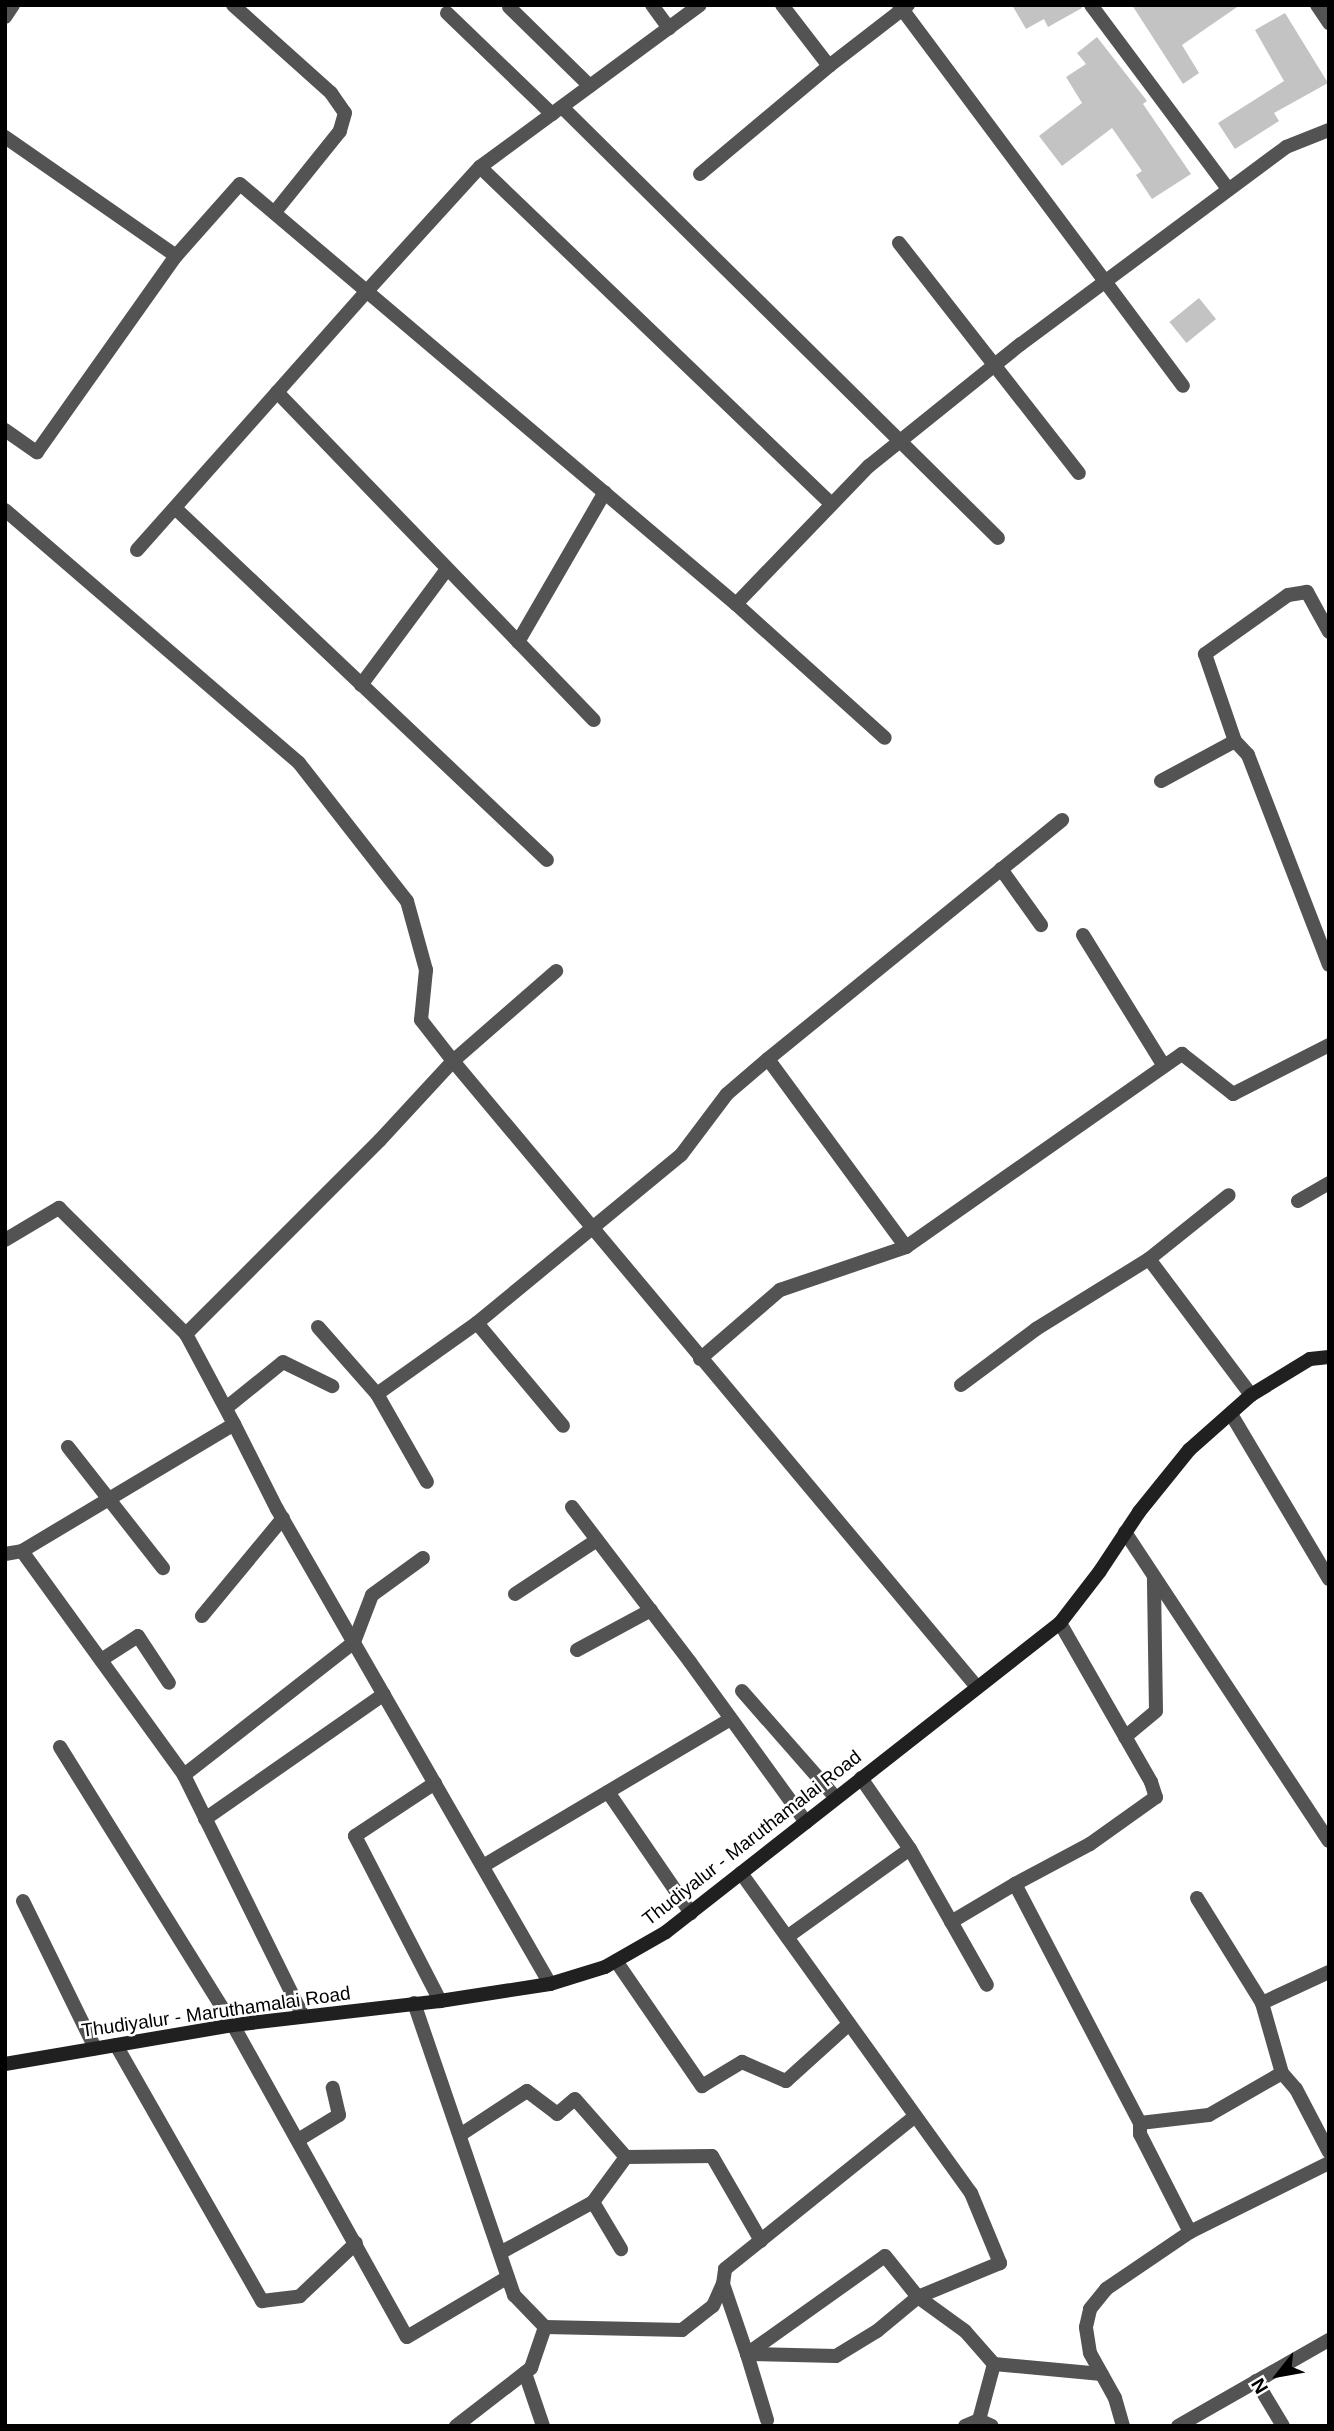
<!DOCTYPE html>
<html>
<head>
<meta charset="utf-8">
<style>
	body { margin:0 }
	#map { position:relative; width:1334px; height:2431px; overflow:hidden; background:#fff; font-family:Helvetica,sans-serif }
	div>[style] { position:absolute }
	.building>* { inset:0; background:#c3c3c3; transform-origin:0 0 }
	.street>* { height:14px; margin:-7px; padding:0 7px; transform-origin:7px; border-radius:7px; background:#535353 }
	.secondary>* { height:14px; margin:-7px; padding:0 7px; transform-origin:7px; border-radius:7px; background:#202020 }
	span { translate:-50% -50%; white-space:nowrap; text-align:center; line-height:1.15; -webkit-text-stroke:5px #fff; paint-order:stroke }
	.street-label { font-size:19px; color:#000 }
	.frame { position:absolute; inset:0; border:7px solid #000; pointer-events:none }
	.north { position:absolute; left:1243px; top:2340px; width:70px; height:70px; -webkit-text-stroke:5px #fff; paint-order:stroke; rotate:239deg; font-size:19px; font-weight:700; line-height:28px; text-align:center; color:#000 }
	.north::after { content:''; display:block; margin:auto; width:24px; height:32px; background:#000; clip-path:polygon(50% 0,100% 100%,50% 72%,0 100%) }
</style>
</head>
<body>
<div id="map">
	<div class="building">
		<div style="clip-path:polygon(1012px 5px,1081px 5px,1082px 8px,1048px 27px,1044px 19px,1026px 29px)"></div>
		<div style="clip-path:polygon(1132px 5px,1240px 5px,1182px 45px,1199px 73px,1183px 84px)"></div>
		<div style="clip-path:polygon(1285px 13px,1328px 83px,1274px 113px,1279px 121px,1235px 149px,1218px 123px,1284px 81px,1255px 30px)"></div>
		<div style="clip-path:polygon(1097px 37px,1147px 101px,1143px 104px,1191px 174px,1152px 199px,1136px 175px,1142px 171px,1112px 128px,1062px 166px,1039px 136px,1082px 103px,1066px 77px,1086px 64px,1077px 53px)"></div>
		<div style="left:1199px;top:298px;width:27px;height:38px;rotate:51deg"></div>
	</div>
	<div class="street">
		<div style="left:233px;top:5px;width:132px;rotate:41.9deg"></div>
		<div style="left:331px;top:93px;width:24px;rotate:55deg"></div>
		<div style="left:345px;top:113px;width:19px;rotate:106deg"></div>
		<div style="left:340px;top:131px;width:105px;rotate:128.8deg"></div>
		<div style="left:652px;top:5px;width:29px;rotate:54deg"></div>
		<div style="left:782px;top:5px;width:77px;rotate:52.4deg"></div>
		<div style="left:829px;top:66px;width:100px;rotate:-37.7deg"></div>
		<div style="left:899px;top:5px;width:475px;rotate:53.3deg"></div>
		<div style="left:1091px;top:5px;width:229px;rotate:53.3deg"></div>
		<div style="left:1317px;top:5px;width:22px;rotate:56deg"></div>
		<div style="left:509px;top:7px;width:113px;rotate:44.3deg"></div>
		<div style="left:447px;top:13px;width:146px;rotate:43.9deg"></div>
		<div style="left:5px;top:17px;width:14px;rotate:-56deg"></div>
		<div style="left:562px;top:107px;width:613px;rotate:44.67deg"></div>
		<div style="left:5px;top:137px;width:208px;rotate:34.8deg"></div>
		<div style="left:176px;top:256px;width:96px;rotate:-48.4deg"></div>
		<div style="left:240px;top:184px;width:650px;rotate:40.26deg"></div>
		<div style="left:736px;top:604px;width:200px;rotate:42deg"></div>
		<div style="left:480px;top:167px;width:487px;rotate:43.8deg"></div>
		<div style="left:700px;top:174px;width:168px;rotate:-39.9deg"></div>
		<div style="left:899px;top:243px;width:292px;rotate:52deg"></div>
		<div style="left:277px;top:392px;width:456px;rotate:46deg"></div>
		<div style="left:5px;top:430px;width:39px;rotate:35deg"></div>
		<div style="left:37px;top:452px;width:240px;rotate:-54.7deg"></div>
		<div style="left:175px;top:508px;width:512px;rotate:43.42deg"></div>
		<div style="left:5px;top:510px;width:388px;rotate:40.7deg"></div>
		<div style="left:299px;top:763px;width:175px;rotate:52deg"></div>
		<div style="left:407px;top:901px;width:72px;rotate:74.6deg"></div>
		<div style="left:426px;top:970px;width:50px;rotate:95.7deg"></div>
		<div style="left:421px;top:1020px;width:52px;rotate:52deg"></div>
		<div style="left:453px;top:1061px;width:137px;rotate:-41.1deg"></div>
		<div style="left:137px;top:550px;width:346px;rotate:-48.4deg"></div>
		<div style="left:367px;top:291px;width:168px;rotate:-47.7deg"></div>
		<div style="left:480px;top:167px;width:273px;rotate:-36.4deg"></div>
		<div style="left:736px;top:604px;width:192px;rotate:-46.1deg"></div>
		<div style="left:869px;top:466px;width:195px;rotate:-38.8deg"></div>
		<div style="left:1021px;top:344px;width:330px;rotate:-36.6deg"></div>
		<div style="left:1286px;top:147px;width:46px;rotate:-21.6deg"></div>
		<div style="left:1329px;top:632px;width:46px;rotate:-118.8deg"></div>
		<div style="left:1307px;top:592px;width:19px;rotate:171deg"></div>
		<div style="left:1288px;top:595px;width:102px;rotate:144.6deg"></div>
		<div style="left:1205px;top:654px;width:92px;rotate:71deg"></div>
		<div style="left:1235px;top:741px;width:19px;rotate:47deg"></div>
		<div style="left:1248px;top:755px;width:225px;rotate:68.9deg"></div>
		<div style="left:518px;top:642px;width:173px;rotate:-59.9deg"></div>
		<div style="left:361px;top:685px;width:144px;rotate:-53.4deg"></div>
		<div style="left:1161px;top:781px;width:84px;rotate:-28.4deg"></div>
		<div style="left:1001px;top:869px;width:69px;rotate:54.5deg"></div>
		<div style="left:1083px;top:935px;width:154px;rotate:58.3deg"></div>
		<div style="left:1298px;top:1201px;width:36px;rotate:-30deg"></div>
		<div style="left:5px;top:1240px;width:63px;rotate:-30.7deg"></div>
		<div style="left:59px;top:1208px;width:179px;rotate:44.8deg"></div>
		<div style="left:906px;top:1247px;width:233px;rotate:-126.3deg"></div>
		<div style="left:768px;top:1059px;width:379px;rotate:-39.1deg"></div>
		<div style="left:1149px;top:1259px;width:170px;rotate:53.1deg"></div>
		<div style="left:477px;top:1323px;width:134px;rotate:50.1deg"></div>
		<div style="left:318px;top:1327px;width:89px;rotate:48.6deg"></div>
		<div style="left:377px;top:1394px;width:101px;rotate:60.4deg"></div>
		<div style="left:700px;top:1359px;width:106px;rotate:-40.8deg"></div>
		<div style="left:780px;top:1290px;width:133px;rotate:-18.8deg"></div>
		<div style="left:906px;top:1247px;width:337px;rotate:-35deg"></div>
		<div style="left:1182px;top:1054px;width:65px;rotate:38.1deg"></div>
		<div style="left:1233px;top:1094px;width:108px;rotate:-27deg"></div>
		<div style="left:961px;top:1385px;width:94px;rotate:-36.7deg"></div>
		<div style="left:1036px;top:1329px;width:133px;rotate:-31.8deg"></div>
		<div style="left:1149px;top:1259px;width:102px;rotate:-38.7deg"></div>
		<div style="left:377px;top:1394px;width:123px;rotate:-35.4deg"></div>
		<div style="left:477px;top:1323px;width:264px;rotate:-39.5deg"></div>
		<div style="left:681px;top:1155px;width:76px;rotate:-53deg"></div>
		<div style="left:727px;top:1094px;width:54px;rotate:-40.5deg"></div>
		<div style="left:226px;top:1408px;width:73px;rotate:-38.9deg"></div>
		<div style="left:283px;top:1362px;width:55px;rotate:26.1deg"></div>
		<div style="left:1231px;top:1414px;width:192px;rotate:59.3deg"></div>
		<div style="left:234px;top:1424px;width:102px;rotate:-118.1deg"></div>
		<div style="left:186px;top:1334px;width:274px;rotate:-45deg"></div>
		<div style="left:380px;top:1140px;width:108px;rotate:-47.3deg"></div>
		<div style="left:453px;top:1061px;width:816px;rotate:50.07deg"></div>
		<div style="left:68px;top:1447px;width:154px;rotate:51.9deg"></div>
		<div style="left:572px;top:1507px;width:195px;rotate:52.7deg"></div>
		<div style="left:690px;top:1662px;width:198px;rotate:54.1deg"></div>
		<div style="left:1125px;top:1532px;width:370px;rotate:56.6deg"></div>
		<div style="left:5px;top:1554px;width:17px;rotate:-10deg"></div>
		<div style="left:515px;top:1594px;width:98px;rotate:-33.4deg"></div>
		<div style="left:202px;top:1616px;width:127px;rotate:-50.4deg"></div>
		<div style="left:1060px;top:1623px;width:183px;rotate:60.2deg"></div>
		<div style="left:1151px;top:1782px;width:16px;rotate:72deg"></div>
		<div style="left:1156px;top:1797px;width:81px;rotate:144.5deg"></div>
		<div style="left:1090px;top:1844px;width:85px;rotate:151.9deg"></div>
		<div style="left:1015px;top:1884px;width:270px;rotate:62.4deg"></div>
		<div style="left:1140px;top:2123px;width:11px;rotate:90deg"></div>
		<div style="left:1140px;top:2134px;width:110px;rotate:63deg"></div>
		<div style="left:577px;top:1650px;width:84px;rotate:-28.4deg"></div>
		<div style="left:101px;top:1660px;width:44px;rotate:-33deg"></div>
		<div style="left:138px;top:1636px;width:56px;rotate:56.6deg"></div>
		<div style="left:742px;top:1691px;width:142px;rotate:48.7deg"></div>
		<div style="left:1125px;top:1737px;width:40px;rotate:-40deg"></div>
		<div style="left:1156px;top:1711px;width:133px;rotate:-90.9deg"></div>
		<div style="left:60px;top:1747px;width:327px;rotate:58.1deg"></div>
		<div style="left:233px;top:2025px;width:357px;rotate:60.9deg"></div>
		<div style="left:407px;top:2337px;width:117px;rotate:-30.7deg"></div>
		<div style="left:184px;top:1775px;width:216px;rotate:-38deg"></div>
		<div style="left:354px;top:1642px;width:50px;rotate:-69deg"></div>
		<div style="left:372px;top:1595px;width:63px;rotate:-36deg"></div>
		<div style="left:861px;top:1778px;width:86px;rotate:55.4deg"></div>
		<div style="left:910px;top:1849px;width:156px;rotate:60.5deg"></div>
		<div style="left:435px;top:1783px;width:96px;rotate:146.5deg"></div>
		<div style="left:355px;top:1836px;width:186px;rotate:62.7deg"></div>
		<div style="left:608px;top:1792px;width:147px;rotate:55.6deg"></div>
		<div style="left:205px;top:1819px;width:218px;rotate:-34.9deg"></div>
		<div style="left:483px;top:1866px;width:288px;rotate:-30.7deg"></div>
		<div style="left:741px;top:1873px;width:394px;rotate:54.3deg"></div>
		<div style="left:971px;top:2193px;width:76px;rotate:67.5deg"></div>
		<div style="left:1000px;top:2263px;width:89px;rotate:157.5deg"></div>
		<div style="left:918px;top:2297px;width:53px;rotate:140.3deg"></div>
		<div style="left:877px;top:2331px;width:48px;rotate:148.6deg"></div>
		<div style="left:836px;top:2356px;width:89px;rotate:-178.7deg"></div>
		<div style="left:747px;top:2354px;width:69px;rotate:73.1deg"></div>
		<div style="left:1197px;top:1898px;width:123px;rotate:58.2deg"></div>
		<div style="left:1262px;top:2003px;width:73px;rotate:74.1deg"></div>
		<div style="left:1282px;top:2073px;width:21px;rotate:49deg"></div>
		<div style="left:1296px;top:2089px;width:71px;rotate:62.4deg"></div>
		<div style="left:23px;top:1901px;width:164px;rotate:63.9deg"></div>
		<div style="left:951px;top:1922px;width:74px;rotate:-30.7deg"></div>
		<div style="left:787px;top:1937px;width:151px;rotate:-35.6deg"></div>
		<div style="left:616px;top:1961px;width:152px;rotate:55.5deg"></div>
		<div style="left:702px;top:2086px;width:47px;rotate:-31deg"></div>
		<div style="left:742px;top:2062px;width:48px;rotate:23.4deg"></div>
		<div style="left:786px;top:2081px;width:85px;rotate:-42.1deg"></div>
		<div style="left:414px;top:2003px;width:309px;rotate:71.1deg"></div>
		<div style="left:514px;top:2295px;width:45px;rotate:45.9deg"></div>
		<div style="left:545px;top:2327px;width:137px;rotate:1.3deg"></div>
		<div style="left:682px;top:2330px;width:39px;rotate:-38deg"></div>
		<div style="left:713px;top:2306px;width:24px;rotate:-66deg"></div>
		<div style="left:723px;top:2284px;width:15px;rotate:-82deg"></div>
		<div style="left:725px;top:2269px;width:244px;rotate:-38.8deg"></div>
		<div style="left:1262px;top:2003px;width:74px;rotate:-24.8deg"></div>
		<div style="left:303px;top:2016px;width:269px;rotate:-116.3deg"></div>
		<div style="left:184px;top:1775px;width:276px;rotate:-125.9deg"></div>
		<div style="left:22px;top:1551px;width:247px;rotate:-30.9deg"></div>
		<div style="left:234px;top:1424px;width:95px;rotate:63.2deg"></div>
		<div style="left:277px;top:1509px;width:548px;rotate:60.11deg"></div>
		<div style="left:116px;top:2045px;width:295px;rotate:60.3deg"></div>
		<div style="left:262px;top:2301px;width:38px;rotate:-7deg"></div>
		<div style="left:300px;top:2296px;width:77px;rotate:-43.4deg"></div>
		<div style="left:1140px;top:2123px;width:69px;rotate:-6.6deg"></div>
		<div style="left:1209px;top:2115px;width:84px;rotate:-29.9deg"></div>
		<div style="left:460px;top:2135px;width:80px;rotate:-33.3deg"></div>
		<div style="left:527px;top:2091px;width:38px;rotate:37deg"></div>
		<div style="left:557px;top:2114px;width:23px;rotate:-40deg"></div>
		<div style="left:575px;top:2099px;width:77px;rotate:48.7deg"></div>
		<div style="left:298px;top:2140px;width:48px;rotate:-31.4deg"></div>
		<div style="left:339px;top:2115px;width:28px;rotate:-103deg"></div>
		<div style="left:593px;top:2202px;width:55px;rotate:59.2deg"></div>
		<div style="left:500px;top:2253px;width:106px;rotate:-28.7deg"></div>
		<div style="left:593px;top:2202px;width:56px;rotate:-53.7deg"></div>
		<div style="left:626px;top:2157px;width:86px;rotate:-0.7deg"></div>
		<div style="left:712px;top:2156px;width:98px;rotate:60deg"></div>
		<div style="left:723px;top:2284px;width:74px;rotate:71.1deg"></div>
		<div style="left:747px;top:2354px;width:169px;rotate:-35.4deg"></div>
		<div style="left:885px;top:2256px;width:53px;rotate:51.2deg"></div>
		<div style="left:918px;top:2297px;width:58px;rotate:35.9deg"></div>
		<div style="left:965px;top:2331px;width:44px;rotate:48.7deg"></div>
		<div style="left:994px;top:2364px;width:108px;rotate:5.3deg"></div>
		<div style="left:525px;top:2373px;width:56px;rotate:71.2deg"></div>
		<div style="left:1256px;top:2381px;width:52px;rotate:59deg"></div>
		<div style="left:979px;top:2420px;width:58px;rotate:-75deg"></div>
		<div style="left:456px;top:2426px;width:95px;rotate:-37.7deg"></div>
		<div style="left:531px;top:2368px;width:43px;rotate:-71.1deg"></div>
		<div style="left:965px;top:2426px;width:15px;rotate:-23deg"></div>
		<div style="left:979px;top:2420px;width:14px;rotate:25deg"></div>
		<div style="left:1123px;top:2426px;width:29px;rotate:-106deg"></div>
		<div style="left:1115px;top:2398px;width:51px;rotate:-119.1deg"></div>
		<div style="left:1090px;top:2353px;width:26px;rotate:-99deg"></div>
		<div style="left:1086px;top:2327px;width:18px;rotate:-77deg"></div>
		<div style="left:1090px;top:2309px;width:26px;rotate:-51deg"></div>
		<div style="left:1106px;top:2289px;width:102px;rotate:-34.2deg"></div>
		<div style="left:1190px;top:2232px;width:155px;rotate:-26.4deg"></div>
		<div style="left:1178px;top:2426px;width:174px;rotate:-29.7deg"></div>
	</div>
	<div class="secondary">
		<div style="left:5px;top:2064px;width:231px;rotate:-9.7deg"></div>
		<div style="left:233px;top:2025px;width:208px;rotate:-6.6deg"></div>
		<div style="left:440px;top:2001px;width:111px;rotate:-8.8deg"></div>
		<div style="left:550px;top:1984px;width:58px;rotate:-17.2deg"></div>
		<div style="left:605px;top:1967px;width:70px;rotate:-29.8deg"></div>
		<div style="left:666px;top:1932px;width:501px;rotate:-38.11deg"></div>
		<div style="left:1060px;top:1623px;width:66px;rotate:-52.4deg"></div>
		<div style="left:1100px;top:1571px;width:71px;rotate:-56.5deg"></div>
		<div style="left:1139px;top:1512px;width:80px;rotate:-51.1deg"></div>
		<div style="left:1189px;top:1450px;width:83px;rotate:-41.6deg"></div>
		<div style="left:1251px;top:1395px;width:69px;rotate:-31.4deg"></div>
		<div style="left:1310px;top:1359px;width:19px;rotate:-6deg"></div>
	</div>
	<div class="street-label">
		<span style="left:752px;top:1838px;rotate:-38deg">Thudiyalur - Maruthamalai Road</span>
		<span style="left:216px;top:2012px;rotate:-8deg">Thudiyalur - Maruthamalai Road</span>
	</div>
	<div class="frame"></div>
	<div class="north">N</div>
</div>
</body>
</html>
